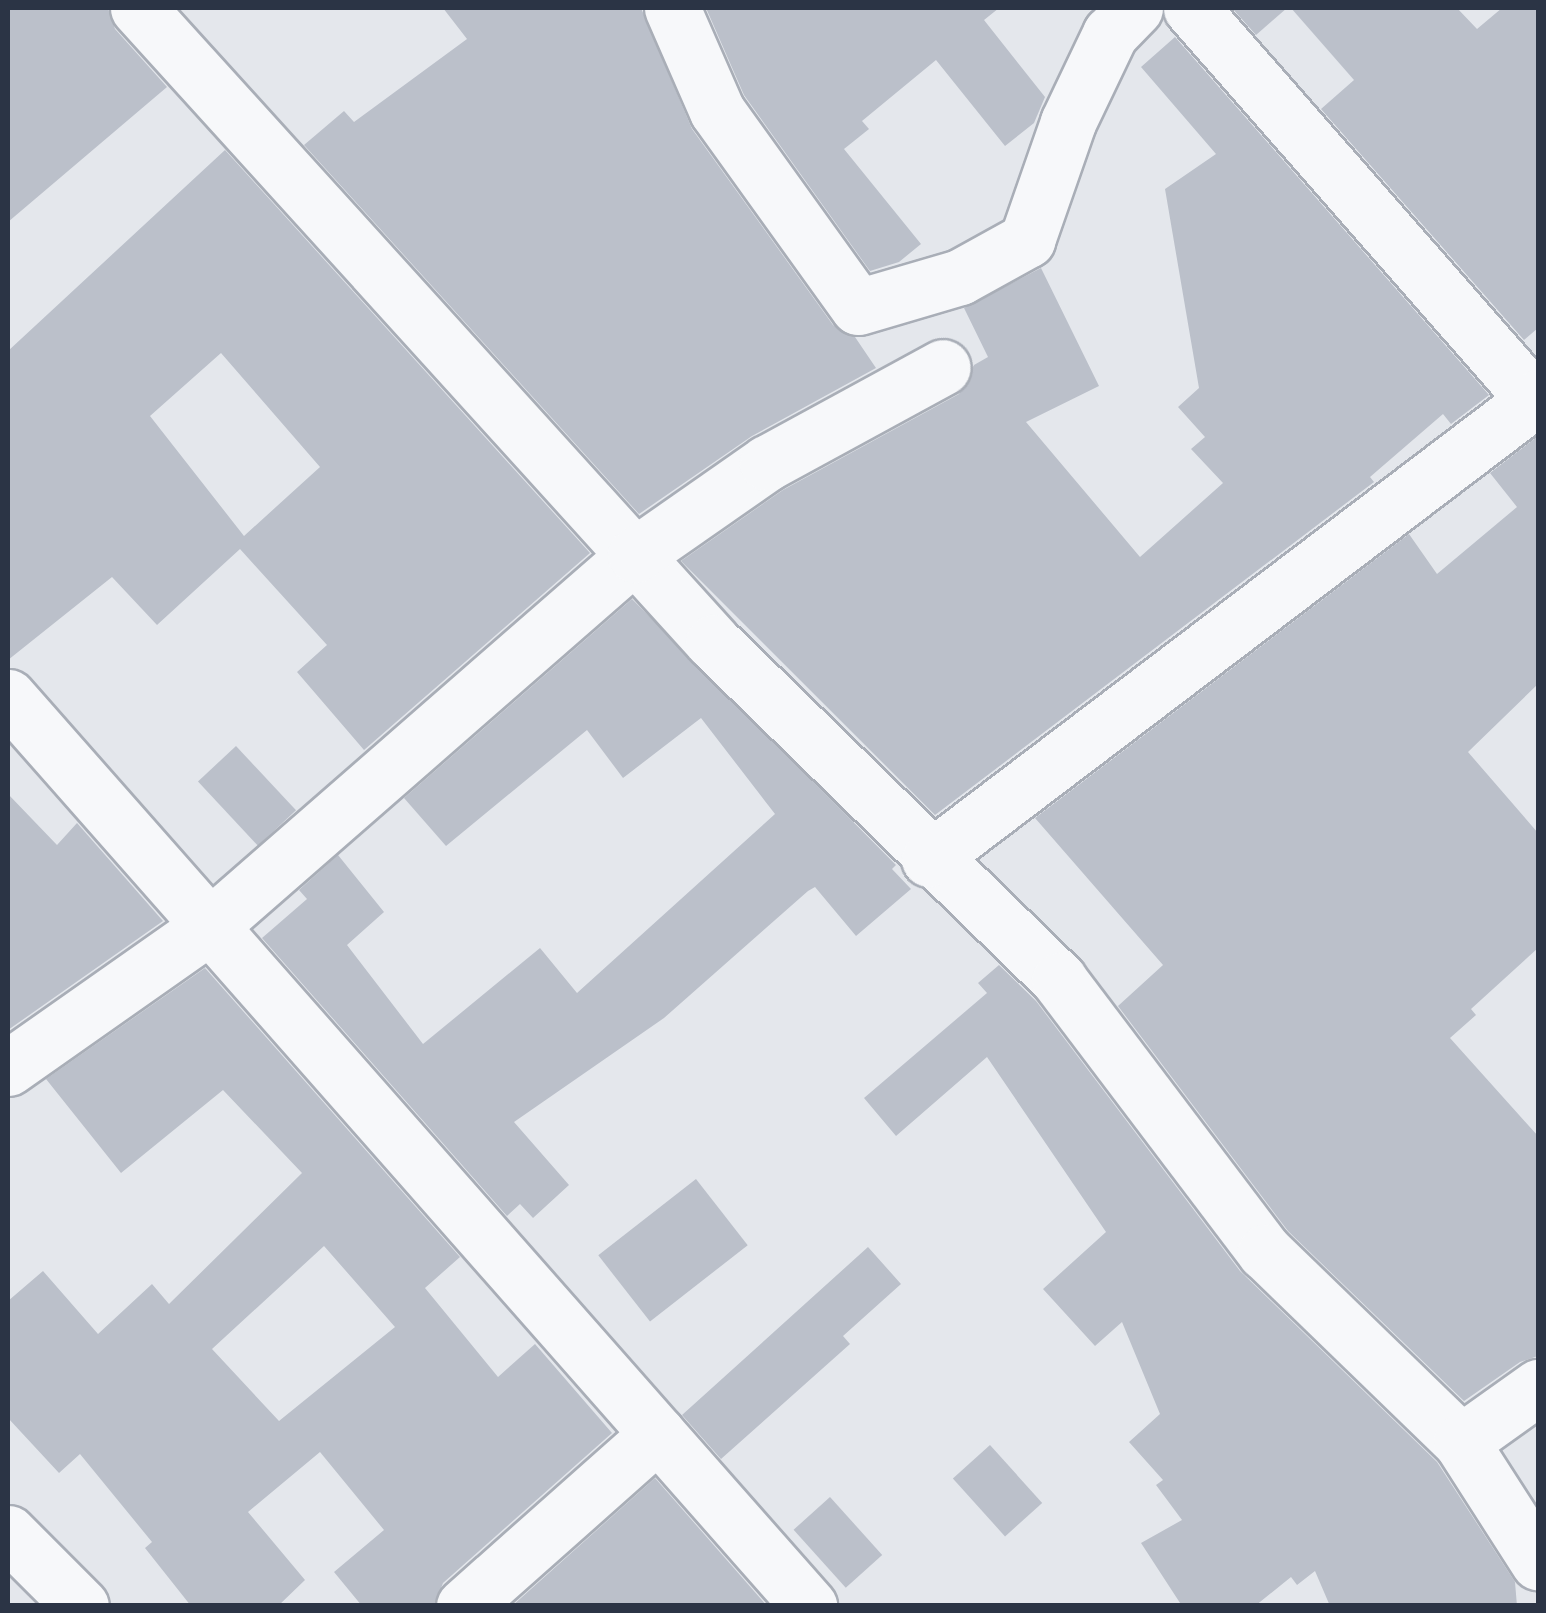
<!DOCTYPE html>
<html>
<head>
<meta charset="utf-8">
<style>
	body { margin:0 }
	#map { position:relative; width:1546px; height:1613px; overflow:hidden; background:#e4e7ec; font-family:Lato,sans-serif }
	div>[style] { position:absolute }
	.building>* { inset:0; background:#bbc0ca; transform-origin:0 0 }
	.roads { filter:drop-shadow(2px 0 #a9aeb7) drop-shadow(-2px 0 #a9aeb7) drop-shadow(0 2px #a9aeb7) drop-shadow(0 -2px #a9aeb7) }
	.minor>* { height:55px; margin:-27.5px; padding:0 27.5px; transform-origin:27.5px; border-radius:27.5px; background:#f7f8fa }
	span { translate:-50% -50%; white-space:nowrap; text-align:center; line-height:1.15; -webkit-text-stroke:9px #f4f6f9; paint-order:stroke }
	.frame { position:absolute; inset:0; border:10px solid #2b3445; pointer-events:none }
</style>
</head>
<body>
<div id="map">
	<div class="building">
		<div style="clip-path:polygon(8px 8px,108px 8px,115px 29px,167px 87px,8px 222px)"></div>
		<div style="clip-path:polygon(443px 8px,641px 8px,692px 129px,833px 325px,855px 337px,876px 368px,752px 436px,639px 514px,304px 145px,344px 111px,354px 122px,467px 39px)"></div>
		<div style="clip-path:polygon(706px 8px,999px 8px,984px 20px,1045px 97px,1034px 123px,1005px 146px,936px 60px,862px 121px,869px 129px,844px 149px,921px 244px,899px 262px,870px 271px,744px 95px)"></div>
		<div style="clip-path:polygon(1232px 8px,1287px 8px,1256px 35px)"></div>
		<div style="clip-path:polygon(1291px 8px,1457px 8px,1477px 29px,1502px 8px,1538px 8px,1538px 328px,1524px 340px,1321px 109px,1354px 80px)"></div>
		<div style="clip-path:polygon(1175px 37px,1489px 395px,1451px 424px,1443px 414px,1370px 477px,1374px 482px,935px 815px,681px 561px,783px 490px,959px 394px,974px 365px,988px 357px,964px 308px,1041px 268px,1099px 386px,1026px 422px,1140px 557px,1223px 483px,1191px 449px,1205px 437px,1178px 407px,1199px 388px,1165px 189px,1216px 154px,1141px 67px)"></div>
		<div style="clip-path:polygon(evenodd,225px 150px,590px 553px,364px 750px,297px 672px,327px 645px,240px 549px,157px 625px,112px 577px,8px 660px,8px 351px,225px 150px,221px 353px,320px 467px,244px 536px,150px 416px,221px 353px)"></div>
		<div style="clip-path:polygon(1538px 436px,1538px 684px,1468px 752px,1538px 833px,1538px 948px,1471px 1009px,1476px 1015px,1450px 1038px,1538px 1136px,1538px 1356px,1520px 1362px,1464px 1401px,1288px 1231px,1118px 1006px,1163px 965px,1035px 818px,1409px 534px,1437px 574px,1517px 507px,1490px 473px)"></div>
		<div style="clip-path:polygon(632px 599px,896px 865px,892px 869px,911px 889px,856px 936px,815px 887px,808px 891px,664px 1018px,514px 1122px,569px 1185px,533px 1218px,520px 1204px,507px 1216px,262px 938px,307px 899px,299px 890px,338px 855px,384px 912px,347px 945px,423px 1044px,540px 948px,577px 993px,775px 814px,701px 718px,623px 778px,587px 730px,446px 846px,404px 798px)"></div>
		<div style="left:236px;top:746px;width:88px;height:52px;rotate:47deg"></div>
		<div style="clip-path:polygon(8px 794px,57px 845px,77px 823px,163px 921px,8px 1030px)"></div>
		<div style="clip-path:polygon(999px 965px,1036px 1001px,1240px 1271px,1437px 1462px,1515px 1582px,1517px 1606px,1330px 1606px,1315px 1571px,1297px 1585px,1291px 1577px,1255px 1606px,1182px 1606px,1141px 1543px,1182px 1520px,1156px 1485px,1163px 1480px,1129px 1442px,1160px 1414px,1122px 1322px,1095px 1346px,1043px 1289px,1106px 1232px,987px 1057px,896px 1136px,864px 1098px,987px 993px,978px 983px)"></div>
		<div style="clip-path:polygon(evenodd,205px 968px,460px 1257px,425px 1288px,498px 1377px,535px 1344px,612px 1433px,443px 1583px,434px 1606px,362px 1606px,334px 1572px,384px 1530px,320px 1452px,248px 1512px,305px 1580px,278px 1606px,191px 1606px,145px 1548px,152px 1542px,80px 1454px,59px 1473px,8px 1418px,8px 1301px,43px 1271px,98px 1334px,152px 1284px,169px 1304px,302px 1173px,223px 1090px,121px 1173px,46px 1079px,205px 968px,324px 1246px,395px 1327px,279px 1421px,212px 1349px,324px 1246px)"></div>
		<div style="left:696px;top:1179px;width:84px;height:124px;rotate:52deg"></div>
		<div style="clip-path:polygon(868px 1247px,901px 1284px,843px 1336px,850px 1344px,721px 1459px,682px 1415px)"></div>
		<div style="left:990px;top:1445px;width:78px;height:50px;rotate:48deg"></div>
		<div style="clip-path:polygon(655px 1478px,767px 1606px,512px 1606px)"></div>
		<div style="left:830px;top:1497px;width:78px;height:49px;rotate:48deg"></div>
	</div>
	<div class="roads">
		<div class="minor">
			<div style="left:138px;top:8px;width:856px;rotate:47.79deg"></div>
			<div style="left:713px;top:642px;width:484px;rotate:44.3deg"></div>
			<div style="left:1059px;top:980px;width:341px;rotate:52.9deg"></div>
			<div style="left:1265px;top:1252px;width:273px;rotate:44.1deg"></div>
			<div style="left:1461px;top:1442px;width:143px;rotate:57.3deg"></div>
			<div style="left:672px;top:8px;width:112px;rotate:66.4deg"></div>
			<div style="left:717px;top:111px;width:241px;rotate:54.3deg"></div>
			<div style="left:858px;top:307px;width:106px;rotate:-16.4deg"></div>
			<div style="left:960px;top:277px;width:77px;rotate:-28.9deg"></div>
			<div style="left:1027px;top:240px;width:125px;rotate:-70.8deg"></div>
			<div style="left:1068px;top:122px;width:98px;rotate:-64.5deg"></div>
			<div style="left:1110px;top:34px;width:36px;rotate:-46deg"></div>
			<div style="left:1191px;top:8px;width:527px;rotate:48.77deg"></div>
			<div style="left:8px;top:697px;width:1212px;rotate:48.61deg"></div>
			<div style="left:929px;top:859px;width:764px;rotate:-37.18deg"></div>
			<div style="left:8px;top:1068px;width:247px;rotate:-35.1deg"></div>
			<div style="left:210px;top:926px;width:564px;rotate:-41.12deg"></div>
			<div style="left:635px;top:555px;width:161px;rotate:-34.9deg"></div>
			<div style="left:767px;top:463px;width:200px;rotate:-28.6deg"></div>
			<div style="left:1461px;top:1442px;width:95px;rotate:-35.5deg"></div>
			<div style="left:8px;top:1533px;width:103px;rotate:45deg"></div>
			<div style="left:464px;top:1606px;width:259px;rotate:-41.6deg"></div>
		</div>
	</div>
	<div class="frame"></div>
</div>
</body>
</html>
